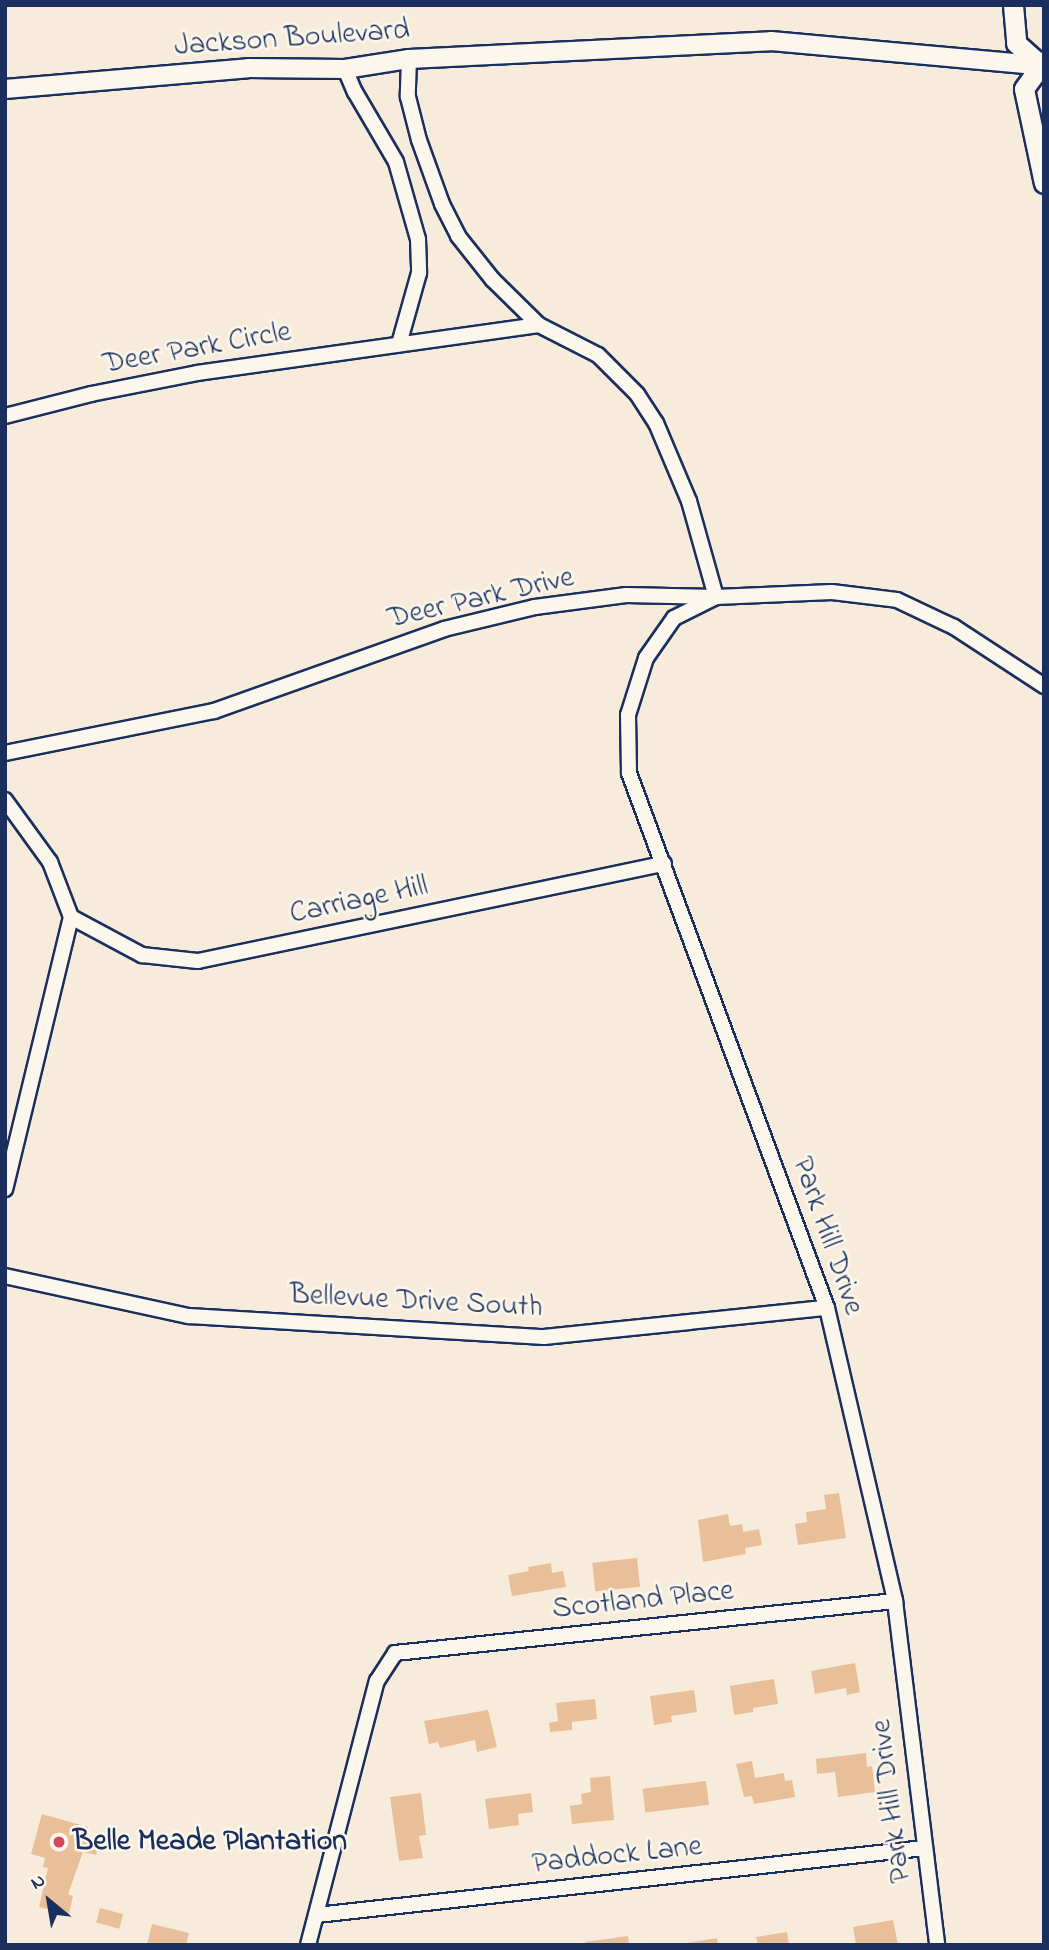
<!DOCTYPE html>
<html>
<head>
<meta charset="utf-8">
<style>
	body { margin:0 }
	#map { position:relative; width:1049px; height:1950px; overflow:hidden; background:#f7ecdb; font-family:"Indie Flower",sans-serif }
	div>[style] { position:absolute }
	.building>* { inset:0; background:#e8bf98; transform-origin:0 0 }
	.roads { filter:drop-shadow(2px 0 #1b2f5e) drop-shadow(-2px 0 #1b2f5e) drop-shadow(0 2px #1b2f5e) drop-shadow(0 -2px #1b2f5e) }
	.minor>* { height:14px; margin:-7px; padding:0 7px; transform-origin:7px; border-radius:7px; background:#fbf7ec }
	.tertiary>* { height:18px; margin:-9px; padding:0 9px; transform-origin:9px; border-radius:9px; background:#fbf7ec }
	.secondary>* { height:19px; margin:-9.5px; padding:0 9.5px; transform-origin:9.5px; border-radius:9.5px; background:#fbf7ec }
	.dots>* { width:19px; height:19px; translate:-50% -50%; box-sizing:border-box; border:4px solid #fbf7ec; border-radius:50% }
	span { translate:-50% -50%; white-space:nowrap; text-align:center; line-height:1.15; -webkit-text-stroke:5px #fbf7ec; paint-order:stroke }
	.street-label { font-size:30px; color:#1b2f5e }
	.poi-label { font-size:30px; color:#1b2f5e; font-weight:700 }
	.left { translate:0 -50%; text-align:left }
	.frame { position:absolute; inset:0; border:7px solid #1b2f5e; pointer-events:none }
	.north { position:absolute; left:14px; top:1866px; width:70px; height:70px; -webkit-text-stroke:5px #fbf7ec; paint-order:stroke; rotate:330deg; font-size:19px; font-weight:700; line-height:28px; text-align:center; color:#1b2f5e }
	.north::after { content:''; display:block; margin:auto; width:24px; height:32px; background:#1b2f5e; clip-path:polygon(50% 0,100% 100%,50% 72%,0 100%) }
</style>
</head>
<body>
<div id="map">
	<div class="building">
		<div style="clip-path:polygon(839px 1493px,846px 1538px,798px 1545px,795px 1524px,807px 1522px,806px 1512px,826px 1509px,824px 1495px)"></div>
		<div style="clip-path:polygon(728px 1514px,730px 1526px,742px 1524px,743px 1532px,759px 1529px,762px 1545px,745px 1548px,746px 1554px,703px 1562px,698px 1520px)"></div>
		<div style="left:637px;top:1558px;width:29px;height:45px;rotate:84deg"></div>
		<div style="clip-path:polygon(551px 1563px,552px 1573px,563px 1571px,566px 1587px,512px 1596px,508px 1575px,529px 1571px,528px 1567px)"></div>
		<div style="clip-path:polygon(855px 1663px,860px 1692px,847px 1695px,846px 1688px,815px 1694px,811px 1671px)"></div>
		<div style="clip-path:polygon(774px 1679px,778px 1704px,753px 1708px,753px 1712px,734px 1715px,730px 1686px)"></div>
		<div style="clip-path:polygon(694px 1690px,697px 1712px,671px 1716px,672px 1722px,654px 1725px,650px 1696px)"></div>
		<div style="clip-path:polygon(595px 1699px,597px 1719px,572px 1722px,572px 1730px,550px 1732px,549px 1723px,558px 1721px,556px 1703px)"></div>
		<div style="clip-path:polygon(488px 1710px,497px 1747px,477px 1752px,475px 1740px,440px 1748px,438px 1742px,429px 1744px,424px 1721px)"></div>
		<div style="clip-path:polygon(866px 1753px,867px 1767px,872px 1766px,875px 1792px,838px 1797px,835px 1772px,817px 1774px,816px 1759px)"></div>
		<div style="clip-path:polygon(752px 1761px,755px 1778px,784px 1773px,785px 1781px,792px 1780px,795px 1797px,754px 1804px,752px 1796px,744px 1797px,736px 1764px)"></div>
		<div style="clip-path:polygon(610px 1776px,614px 1820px,572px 1824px,570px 1806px,582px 1804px,581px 1794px,591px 1792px,590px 1778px)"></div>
		<div style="left:706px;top:1781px;width:24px;height:64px;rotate:83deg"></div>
		<div style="clip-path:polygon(421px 1793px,426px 1835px,419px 1836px,423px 1858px,399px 1861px,390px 1797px)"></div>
		<div style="clip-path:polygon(531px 1793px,533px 1812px,518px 1814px,519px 1825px,489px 1829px,485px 1799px)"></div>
		<div style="clip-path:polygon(42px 1814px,88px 1827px,85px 1840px,98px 1845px,96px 1855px,83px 1852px,68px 1894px,73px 1896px,69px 1914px,39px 1907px,48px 1868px,43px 1867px,45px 1858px,31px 1854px)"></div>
		<div style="left:100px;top:1908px;width:24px;height:15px;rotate:15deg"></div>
		<div style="clip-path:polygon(893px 1920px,898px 1945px,856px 1945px,853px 1927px)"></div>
		<div style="clip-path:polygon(152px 1924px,189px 1933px,186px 1945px,147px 1945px)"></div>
		<div style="clip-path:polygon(787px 1932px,789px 1945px,758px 1945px,756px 1937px)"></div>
		<div style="clip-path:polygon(628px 1936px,629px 1945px,585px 1945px,585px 1942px)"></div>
		<div style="clip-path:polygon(717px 1938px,718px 1945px,687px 1945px,687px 1943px)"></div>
	</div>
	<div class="roads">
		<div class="minor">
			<div style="left:409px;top:59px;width:38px;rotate:92deg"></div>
			<div style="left:408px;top:97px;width:44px;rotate:75.7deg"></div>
			<div style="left:419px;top:140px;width:68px;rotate:70.2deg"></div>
			<div style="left:442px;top:204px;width:36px;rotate:63deg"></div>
			<div style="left:458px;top:236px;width:56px;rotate:51.5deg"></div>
			<div style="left:493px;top:280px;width:64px;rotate:44.4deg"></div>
			<div style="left:345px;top:69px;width:25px;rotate:67deg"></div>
			<div style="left:355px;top:92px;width:81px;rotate:59.6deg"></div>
			<div style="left:396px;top:162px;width:80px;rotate:74.1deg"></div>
			<div style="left:418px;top:239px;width:34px;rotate:88deg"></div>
			<div style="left:419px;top:273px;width:74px;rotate:105.7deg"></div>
			<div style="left:5px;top:416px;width:89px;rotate:-14.3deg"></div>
			<div style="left:91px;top:394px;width:108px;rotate:-11.2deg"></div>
			<div style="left:197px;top:373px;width:345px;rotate:-8deg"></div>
			<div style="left:539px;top:325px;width:66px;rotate:27deg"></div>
			<div style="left:598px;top:355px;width:55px;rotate:45deg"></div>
			<div style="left:637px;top:394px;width:35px;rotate:57deg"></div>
			<div style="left:656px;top:423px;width:85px;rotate:67.1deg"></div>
			<div style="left:689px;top:501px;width:100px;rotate:74.3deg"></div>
			<div style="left:716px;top:597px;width:47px;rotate:153.4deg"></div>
			<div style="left:674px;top:618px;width:49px;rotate:125deg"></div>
			<div style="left:646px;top:658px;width:60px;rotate:107.5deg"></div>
			<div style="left:628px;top:715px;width:58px;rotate:89deg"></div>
			<div style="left:629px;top:773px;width:570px;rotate:69.69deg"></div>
			<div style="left:827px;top:1308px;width:301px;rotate:76.9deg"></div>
			<div style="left:895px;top:1601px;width:347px;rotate:83deg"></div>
			<div style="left:5px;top:753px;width:213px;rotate:-11.4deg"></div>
			<div style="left:214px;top:711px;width:244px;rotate:-19.6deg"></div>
			<div style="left:444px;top:629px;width:94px;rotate:-13.6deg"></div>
			<div style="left:535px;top:607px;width:92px;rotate:-7.5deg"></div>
			<div style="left:626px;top:595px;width:90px;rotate:1.3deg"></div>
			<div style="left:716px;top:597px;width:116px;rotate:-2.5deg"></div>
			<div style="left:832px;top:592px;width:65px;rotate:7deg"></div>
			<div style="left:897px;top:600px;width:63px;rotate:25.3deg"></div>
			<div style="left:954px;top:627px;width:108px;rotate:33.2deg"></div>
			<div style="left:5px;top:800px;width:77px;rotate:54deg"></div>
			<div style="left:50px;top:862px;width:59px;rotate:69.1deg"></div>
			<div style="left:71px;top:917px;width:280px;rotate:103.6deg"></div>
			<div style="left:71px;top:917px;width:81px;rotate:28.2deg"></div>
			<div style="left:142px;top:955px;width:56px;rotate:6.1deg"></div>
			<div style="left:198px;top:961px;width:476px;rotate:-11.8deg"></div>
			<div style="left:5px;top:1276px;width:188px;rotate:12.3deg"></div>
			<div style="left:189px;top:1316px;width:356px;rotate:3.4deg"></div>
			<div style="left:544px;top:1337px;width:284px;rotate:-5.9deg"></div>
			<div style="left:317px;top:1915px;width:611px;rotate:-6.3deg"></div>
			<div style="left:308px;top:1945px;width:273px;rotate:-75.4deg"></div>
			<div style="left:377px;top:1681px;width:33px;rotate:-57deg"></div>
			<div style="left:395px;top:1653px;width:503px;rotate:-5.94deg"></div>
		</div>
		<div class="tertiary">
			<div style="left:5px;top:89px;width:244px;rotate:-4.9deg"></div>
			<div style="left:248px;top:68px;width:97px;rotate:0.6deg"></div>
			<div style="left:345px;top:69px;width:65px;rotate:-8.9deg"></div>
			<div style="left:409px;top:59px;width:362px;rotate:-2.8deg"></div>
			<div style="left:771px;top:41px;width:274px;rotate:5.2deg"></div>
		</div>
		<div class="secondary">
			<div style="left:1013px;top:5px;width:38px;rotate:85deg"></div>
			<div style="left:1016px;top:43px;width:38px;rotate:42deg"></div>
			<div style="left:1044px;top:61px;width:34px;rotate:126deg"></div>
			<div style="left:1024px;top:89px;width:96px;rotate:78deg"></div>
		</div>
	</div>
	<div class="dots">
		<div style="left:59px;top:1842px;background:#d1495b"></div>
	</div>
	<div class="street-label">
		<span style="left:292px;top:39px;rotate:-4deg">Jackson Boulevard</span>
		<span style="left:197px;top:349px;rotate:-10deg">Deer Park Circle</span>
		<span style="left:481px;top:599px;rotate:-13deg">Deer Park Drive</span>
		<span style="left:359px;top:901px;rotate:-12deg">Carriage Hill</span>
		<span style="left:827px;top:1236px;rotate:71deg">Park Hill Drive</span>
		<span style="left:416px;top:1302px;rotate:3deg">Bellevue Drive South</span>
		<span style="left:643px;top:1601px;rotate:-6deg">Scotland Place</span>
		<span style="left:892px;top:1801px;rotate:-97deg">Park Hill Drive</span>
		<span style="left:617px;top:1856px;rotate:-6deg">Paddock Lane</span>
	</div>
	<div class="poi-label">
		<span class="left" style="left:73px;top:1842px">Belle Meade Plantation</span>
	</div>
	<div class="frame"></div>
	<div class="north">N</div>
</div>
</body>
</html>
